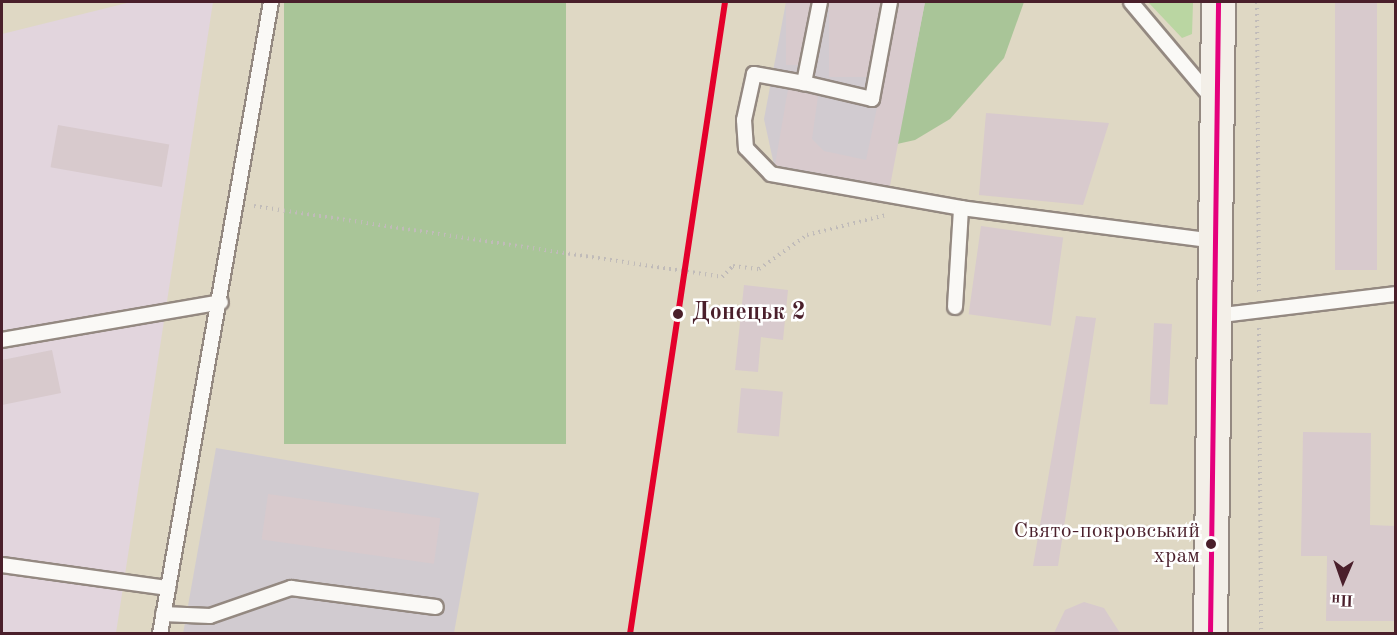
<!DOCTYPE html>
<html>
<head>
<meta charset="utf-8">
<style>
	body { margin:0 }
	#map { position:relative; width:1397px; height:635px; overflow:hidden; background:#dfd8c4; font-family:"Old Standard TT",serif }
	div>[style] { position:absolute }
	.built>* { inset:0; background:#e2d5dd }
	.industrial>* { inset:0; background:#d1cbd0 }
	.green>* { inset:0; background:#bad6a2 }
	.forest>* { inset:0; background:#a9c598; transform-origin:0 0 }
	.building>* { inset:0; background:#d8cacd; transform-origin:0 0 }
	.path>* { height:4px; margin-top:-2px; transform-origin:0; background:repeating-linear-gradient(90deg,#c0bbb9 0 1.5px,transparent 0 6px) }
	.roads { filter:drop-shadow(2px 0 #948981) drop-shadow(-2px 0 #948981) drop-shadow(0 2px #948981) drop-shadow(0 -2px #948981) }
	.service>* { height:14px; margin:-7px; padding:0 7px; transform-origin:7px; border-radius:7px; background:#faf9f6 }
	.secondary>* { height:33px; margin:-16.5px; padding:0 16.5px; transform-origin:16.5px; border-radius:16.5px; background:#f3efe8 }
	.bus-1>* { height:4.5px; margin:-2.25px; padding:0 2.25px; transform-origin:2.25px; border-radius:2.25px; background:#e5007d }
	.rail-1>* { height:6px; margin:-3px; padding:0 3px; transform-origin:3px; border-radius:3px; background:#e4002b }
	.dots>* { width:16px; height:16px; translate:-50% -50%; box-sizing:border-box; border:3px solid #fff; border-radius:50% }
	span { translate:-50% -50%; white-space:nowrap; text-align:center; line-height:1.15; -webkit-text-stroke:5px #fff; paint-order:stroke }
	.bus-label { font-size:22px; color:#4a1f2b }
	.right { translate:-100% -50%; text-align:right }
	.stop-label { font-size:24px; color:#4a1f2b; font-weight:700 }
	.left { translate:0 -50%; text-align:left }
	.frame { position:absolute; inset:0; border:3px solid #4a1f2b; pointer-events:none }
	.north { position:absolute; left:1313px; top:551px; width:60px; height:60px; -webkit-text-stroke:4px #fff; paint-order:stroke; rotate:182deg; font-size:16px; font-weight:700; line-height:24px; text-align:center; color:#4a1f2b }
	.north::after { content:''; display:block; margin:auto; width:21px; height:27px; background:#4a1f2b; clip-path:polygon(50% 0,100% 100%,50% 72%,0 100%) }
</style>
</head>
<body>
<div id="map">
	<div class="built">
		<div style="clip-path:polygon(131px 2px,213px 2px,116px 633px,2px 633px,2px 34px)"></div>
	</div>
	<div class="industrial">
		<div style="clip-path:polygon(786px 2px,925px 2px,888px 192px,774px 165px,764px 119px)"></div>
		<div style="clip-path:polygon(216px 448px,479px 493px,454px 633px,183px 634px)"></div>
	</div>
	<div class="green">
		<div style="clip-path:polygon(1148px 2px,1193px 2px,1192px 34px,1182px 38px)"></div>
	</div>
	<div class="forest">
		<div style="left:284px;top:2px;width:282px;height:442px"></div>
		<div style="clip-path:polygon(925px 2px,1024px 2px,1004px 58px,950px 119px,915px 140px,897px 144px)"></div>
	</div>
	<div class="building">
		<div style="left:786px;top:2px;width:25px;height:63px"></div>
		<div style="left:829px;top:2px;width:52px;height:75px"></div>
		<div style="clip-path:polygon(899px 2px,925px 2px,890px 186px,775px 165px,788px 89px,818px 96px,812px 139px,824px 151px,866px 160px)"></div>
		<div style="left:1335px;top:2px;width:42px;height:268px"></div>
		<div style="clip-path:polygon(986px 113px,1109px 123px,1083px 205px,979px 195px)"></div>
		<div style="left:58px;top:125px;width:113px;height:43px;rotate:10deg"></div>
		<div style="left:981px;top:226px;width:83px;height:89px;rotate:8deg"></div>
		<div style="clip-path:polygon(744px 285px,788px 290px,783px 340px,761px 337px,758px 372px,735px 370px)"></div>
		<div style="clip-path:polygon(1076px 316px,1096px 318px,1058px 566px,1033px 566px)"></div>
		<div style="left:1154px;top:323px;width:18px;height:81px;rotate:3deg"></div>
		<div style="clip-path:polygon(52px 350px,61px 393px,2px 405px,2px 360px)"></div>
		<div style="left:741px;top:388px;width:42px;height:45px;rotate:5deg"></div>
		<div style="clip-path:polygon(1303px 432px,1371px 433px,1370px 525px,1395px 526px,1395px 621px,1326px 621px,1327px 556px,1301px 556px)"></div>
		<div style="left:268px;top:494px;width:174px;height:46px;rotate:8deg"></div>
		<div style="clip-path:polygon(1084px 602px,1104px 608px,1120px 633px,1054px 633px,1065px 610px)"></div>
	</div>
	<div class="path">
		<div style="left:1257px;top:2px;width:292px;rotate:89.6deg"></div>
		<div style="left:254px;top:206px;width:473px;rotate:8.6deg"></div>
		<div style="left:722px;top:277px;width:16px;rotate:-45deg"></div>
		<div style="left:733px;top:266px;width:26px;rotate:7deg"></div>
		<div style="left:759px;top:269px;width:59px;rotate:-35.3deg"></div>
		<div style="left:807px;top:235px;width:81px;rotate:-14.2deg"></div>
		<div style="left:1259px;top:328px;width:306px;rotate:89.6deg"></div>
	</div>
	<div class="roads">
		<div class="service">
			<div style="left:820px;top:2px;width:83px;rotate:101.2deg"></div>
			<div style="left:804px;top:83px;width:70px;rotate:13.2deg"></div>
			<div style="left:872px;top:99px;width:99px;rotate:-79.5deg"></div>
			<div style="left:1131px;top:2px;width:124px;rotate:49.9deg"></div>
			<div style="left:804px;top:83px;width:51px;rotate:-169.8deg"></div>
			<div style="left:754px;top:74px;width:47px;rotate:102.3deg"></div>
			<div style="left:744px;top:120px;width:28px;rotate:86deg"></div>
			<div style="left:746px;top:148px;width:36px;rotate:46deg"></div>
			<div style="left:771px;top:174px;width:193px;rotate:10.1deg"></div>
			<div style="left:955px;top:307px;width:99px;rotate:-86.5deg"></div>
			<div style="left:961px;top:208px;width:256px;rotate:7.4deg"></div>
			<div style="left:1214px;top:316px;width:183px;rotate:-6.9deg"></div>
			<div style="left:2px;top:340px;width:222px;rotate:-9.8deg"></div>
			<div style="left:2px;top:565px;width:168px;rotate:7.9deg"></div>
			<div style="left:163px;top:614px;width:47px;rotate:2.4deg"></div>
			<div style="left:210px;top:616px;width:86px;rotate:-19.1deg"></div>
			<div style="left:291px;top:588px;width:146px;rotate:7.5deg"></div>
			<div style="left:160px;top:634px;width:642px;rotate:-80.04deg"></div>
		</div>
		<div class="secondary">
			<div style="left:1210px;top:634px;width:632px;rotate:-89.27deg"></div>
		</div>
	</div>
	<div class="bus-1">
		<div style="left:1210px;top:634px;width:632px;rotate:-89.27deg"></div>
	</div>
	<div class="rail-1">
		<div style="left:630px;top:634px;width:639px;rotate:-81.45deg"></div>
	</div>
	<div class="dots">
		<div style="left:678px;top:314px;background:#4a1f2b"></div>
		<div style="left:1211px;top:544px;background:#4a1f2b"></div>
	</div>
	<div class="bus-label">
		<span class="right" style="left:1200px;top:544px">Свято-покровський<br>храм</span>
	</div>
	<div class="stop-label">
		<span class="left" style="left:692px;top:314px">Донецьк 2</span>
	</div>
	<div class="frame"></div>
	<div class="north">Пн</div>
</div>
</body>
</html>
